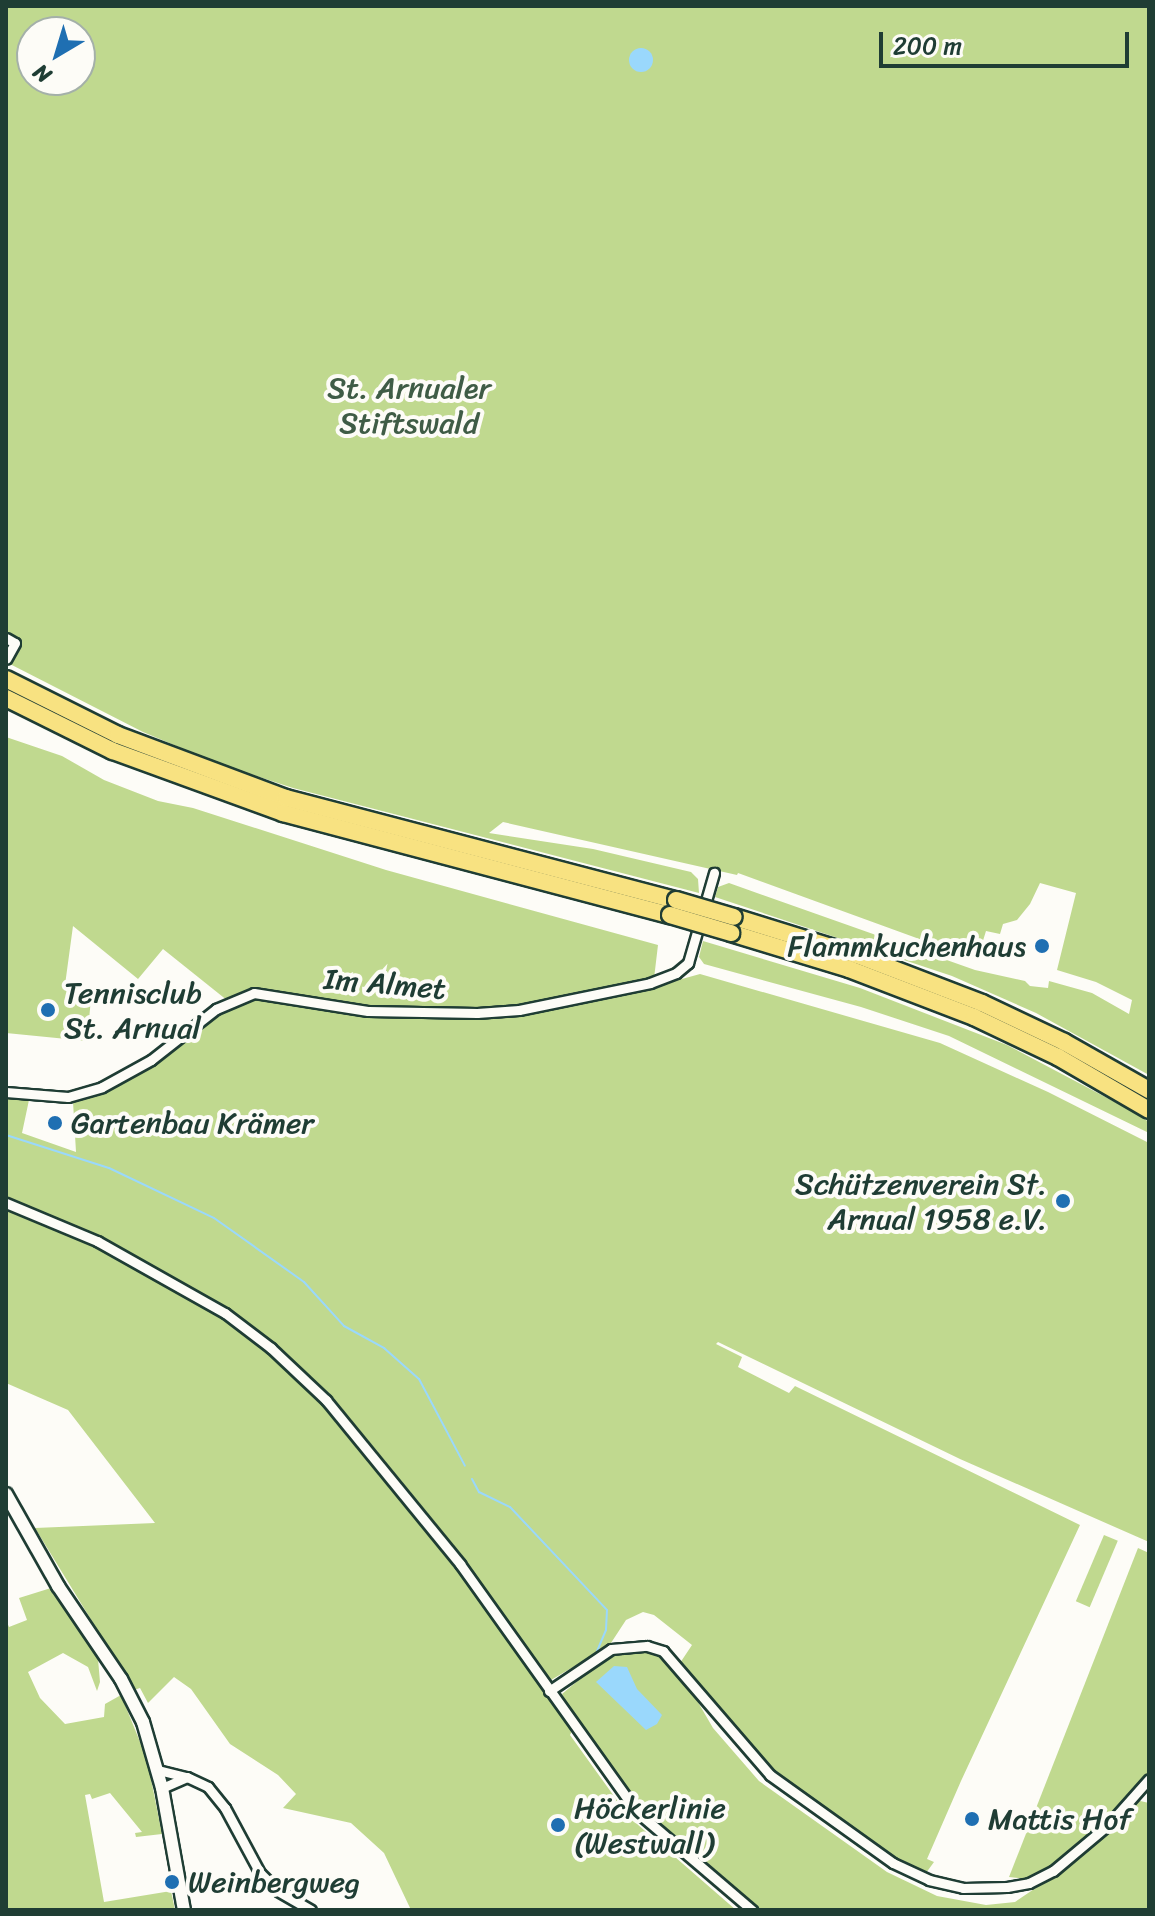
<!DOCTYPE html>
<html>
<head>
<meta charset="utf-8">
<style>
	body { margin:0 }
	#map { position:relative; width:1155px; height:1916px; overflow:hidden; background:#fdfcf7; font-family:Sriracha,sans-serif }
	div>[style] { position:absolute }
	.green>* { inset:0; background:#c0d98f; transform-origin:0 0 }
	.water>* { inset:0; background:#9ad8fc }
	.round { border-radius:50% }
	.stream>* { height:2px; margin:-1px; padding:0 1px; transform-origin:1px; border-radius:1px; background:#9ad8fc }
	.roads { filter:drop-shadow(2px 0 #1f3d34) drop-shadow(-2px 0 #1f3d34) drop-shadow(0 2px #1f3d34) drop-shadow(0 -2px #1f3d34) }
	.street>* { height:9px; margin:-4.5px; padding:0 4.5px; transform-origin:4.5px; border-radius:4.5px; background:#fdfcf7 }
	.secondary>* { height:12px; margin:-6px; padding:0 6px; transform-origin:6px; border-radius:6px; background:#fdfcf7 }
	.highway>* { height:16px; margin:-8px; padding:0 8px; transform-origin:8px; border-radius:8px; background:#f8e281 }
	.bridges { filter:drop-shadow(2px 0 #1f3d34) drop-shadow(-2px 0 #1f3d34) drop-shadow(0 2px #1f3d34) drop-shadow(0 -2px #1f3d34) }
	.highway-bridge>* { height:16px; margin:-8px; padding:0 8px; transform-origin:8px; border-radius:8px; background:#f8e281 }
	.dots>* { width:22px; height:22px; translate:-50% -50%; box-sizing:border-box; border:4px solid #fdfcf7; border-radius:50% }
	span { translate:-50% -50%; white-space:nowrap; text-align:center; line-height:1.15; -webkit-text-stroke:8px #fdfcf7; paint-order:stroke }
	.park-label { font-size:30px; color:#3f5c46 }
	.poi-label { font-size:30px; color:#1f3d34 }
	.right { translate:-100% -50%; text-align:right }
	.left { translate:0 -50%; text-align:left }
	.street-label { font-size:30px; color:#1f3d34 }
	.frame { position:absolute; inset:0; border:8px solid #1f3d34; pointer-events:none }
	.north { position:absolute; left:16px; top:16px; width:80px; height:80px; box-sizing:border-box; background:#fdfcf7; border:2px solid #a4b0a9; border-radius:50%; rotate:218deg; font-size:22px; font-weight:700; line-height:32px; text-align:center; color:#1f3d34 }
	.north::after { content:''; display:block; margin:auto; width:28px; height:36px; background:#1f6fb2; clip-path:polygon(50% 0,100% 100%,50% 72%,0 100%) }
	.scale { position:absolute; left:879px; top:32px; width:250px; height:36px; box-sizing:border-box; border:4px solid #1f3d34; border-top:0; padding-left:10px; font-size:24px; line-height:28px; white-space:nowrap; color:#1f3d34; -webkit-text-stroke:6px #fdfcf7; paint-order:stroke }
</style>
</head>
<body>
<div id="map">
	<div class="green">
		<div style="clip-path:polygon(evenodd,6px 6px,1149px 6px,1149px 1075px,1036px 1013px,952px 976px,715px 897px,718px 887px,729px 883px,975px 970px,1025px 981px,1030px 986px,1048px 988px,1049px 981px,1092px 993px,1129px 1014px,1132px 1000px,1096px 982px,1057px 970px,1076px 893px,1040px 883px,1030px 904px,1017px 920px,1003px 924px,1000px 934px,986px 931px,977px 960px,738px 873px,737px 875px,503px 822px,489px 833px,593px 849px,691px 872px,698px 879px,699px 893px,293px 788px,217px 763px,143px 732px,6px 662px,6px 6px,32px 32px,80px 32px,80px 80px,32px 80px,32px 32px)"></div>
		<div style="clip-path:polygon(6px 737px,62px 756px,104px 780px,158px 801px,193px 808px,386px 870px,658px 945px,653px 987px,700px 974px,940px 1043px,1048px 1092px,1149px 1143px,1149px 1542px,960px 1459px,718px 1342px,716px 1344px,742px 1357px,738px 1367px,789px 1393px,795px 1386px,1080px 1525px,961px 1781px,927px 1859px,934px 1862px,926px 1873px,908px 1867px,766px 1767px,680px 1663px,692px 1645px,654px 1615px,643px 1612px,626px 1620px,609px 1646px,551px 1680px,437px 1525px,370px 1443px,330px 1395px,274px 1343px,229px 1309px,122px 1248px,6px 1196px,6px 1095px,29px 1100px,22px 1133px,76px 1152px,73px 1102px,130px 1078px,217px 1012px,233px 1005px,163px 949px,138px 979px,73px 926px,65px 985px,92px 988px,87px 1041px,6px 1033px)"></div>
		<div style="clip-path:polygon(703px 941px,860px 988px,1007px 1045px,1128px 1109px,1149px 1122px,1149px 1133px,949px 1036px,861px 1007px,704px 964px,699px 957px)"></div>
		<div style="clip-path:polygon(6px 1209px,110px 1254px,222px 1318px,267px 1351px,323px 1403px,463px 1577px,573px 1729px,570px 1735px,629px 1817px,736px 1910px,411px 1910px,384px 1853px,351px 1823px,283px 1808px,296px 1794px,278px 1775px,230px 1744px,191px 1689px,174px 1677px,148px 1703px,140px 1688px,134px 1690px,35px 1528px,155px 1523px,68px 1410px,6px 1383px)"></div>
		<div style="left:1104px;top:1535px;width:15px;height:72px;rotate:23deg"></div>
		<div style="clip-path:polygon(1138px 1548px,1149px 1553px,1149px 1775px,1064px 1861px,1028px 1879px,1009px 1877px)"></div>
		<div style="clip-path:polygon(51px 1588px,98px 1659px,100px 1682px,97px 1691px,88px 1667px,63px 1653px,28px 1672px,40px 1698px,65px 1724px,104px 1717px,105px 1704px,121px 1695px,147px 1759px,162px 1834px,136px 1837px,135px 1833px,142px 1832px,110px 1793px,92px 1799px,90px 1794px,85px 1795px,104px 1902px,171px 1891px,175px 1910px,6px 1910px,6px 1620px,9px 1627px,27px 1620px,19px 1598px)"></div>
		<div style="clip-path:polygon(641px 1649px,665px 1657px,684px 1678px,713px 1728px,759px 1781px,887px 1872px,937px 1896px,986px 1905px,1015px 1902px,1068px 1866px,1136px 1800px,1149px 1803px,1149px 1910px,758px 1910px,643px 1809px,575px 1720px,562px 1694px,600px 1662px,620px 1651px)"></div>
	</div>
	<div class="water">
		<div class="round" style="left:629px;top:48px;width:24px;height:24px"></div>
		<div style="clip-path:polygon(614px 1666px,627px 1667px,637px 1689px,662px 1715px,657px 1724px,646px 1730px,596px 1682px)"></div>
	</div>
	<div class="stream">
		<div style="left:6px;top:1135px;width:108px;rotate:17.8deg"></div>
		<div style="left:109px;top:1168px;width:116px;rotate:25.5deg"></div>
		<div style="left:214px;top:1218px;width:110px;rotate:35.4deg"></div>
		<div style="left:304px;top:1282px;width:59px;rotate:47.7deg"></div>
		<div style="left:344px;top:1326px;width:46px;rotate:28.8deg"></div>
		<div style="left:384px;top:1348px;width:47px;rotate:41.5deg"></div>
		<div style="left:419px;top:1379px;width:98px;rotate:62.1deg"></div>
		<div style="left:472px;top:1479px;width:15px;rotate:62deg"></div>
		<div style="left:479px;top:1492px;width:34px;rotate:26deg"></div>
		<div style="left:510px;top:1507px;width:141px;rotate:46.7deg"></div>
		<div style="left:607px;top:1610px;width:20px;rotate:93deg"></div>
		<div style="left:606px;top:1630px;width:23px;rotate:113deg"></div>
	</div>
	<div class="roads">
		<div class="street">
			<div style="left:6px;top:638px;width:10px;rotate:29deg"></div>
			<div style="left:15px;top:643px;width:18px;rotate:119deg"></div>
			<div style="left:6px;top:1092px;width:62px;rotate:4.6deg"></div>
			<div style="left:68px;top:1097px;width:35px;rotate:-16deg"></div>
			<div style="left:102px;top:1087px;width:56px;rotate:-28.9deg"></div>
			<div style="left:151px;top:1060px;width:83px;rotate:-38.1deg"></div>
			<div style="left:216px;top:1009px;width:41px;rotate:-22.8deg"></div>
			<div style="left:254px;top:993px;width:115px;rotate:9deg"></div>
			<div style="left:368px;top:1011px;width:109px;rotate:1.1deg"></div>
			<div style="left:477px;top:1013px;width:42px;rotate:-4.1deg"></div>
			<div style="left:519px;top:1010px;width:134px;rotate:-11.6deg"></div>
			<div style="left:650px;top:983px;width:28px;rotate:-21deg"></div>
			<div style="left:676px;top:973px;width:16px;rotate:-40deg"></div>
			<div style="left:688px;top:963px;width:94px;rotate:-73.9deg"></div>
			<div style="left:6px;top:1203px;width:99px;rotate:22.7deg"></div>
			<div style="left:97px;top:1241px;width:147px;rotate:29.4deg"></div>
			<div style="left:225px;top:1313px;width:58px;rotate:37.3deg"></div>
			<div style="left:271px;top:1348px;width:76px;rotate:43.4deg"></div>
			<div style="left:326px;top:1400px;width:212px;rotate:50.7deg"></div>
			<div style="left:460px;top:1564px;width:303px;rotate:54.5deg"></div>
			<div style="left:636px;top:1811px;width:153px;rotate:40.5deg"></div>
			<div style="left:549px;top:1691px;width:75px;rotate:-34.1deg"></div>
			<div style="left:611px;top:1649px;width:36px;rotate:-5deg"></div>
			<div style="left:647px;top:1646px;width:17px;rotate:17deg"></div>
			<div style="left:663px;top:1651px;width:164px;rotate:49.2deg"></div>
			<div style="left:770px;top:1775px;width:151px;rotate:35.6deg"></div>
			<div style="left:893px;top:1863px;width:40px;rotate:25deg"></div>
			<div style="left:929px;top:1880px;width:35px;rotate:13deg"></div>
			<div style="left:963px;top:1888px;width:44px;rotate:-1.3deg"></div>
			<div style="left:1007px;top:1887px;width:22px;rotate:-10deg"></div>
			<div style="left:1029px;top:1883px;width:27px;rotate:-27deg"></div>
			<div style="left:1053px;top:1871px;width:73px;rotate:-40deg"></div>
			<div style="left:1109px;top:1824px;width:60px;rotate:-48.4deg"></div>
			<div style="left:158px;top:1770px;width:30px;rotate:14deg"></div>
			<div style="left:162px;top:1788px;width:27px;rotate:-24deg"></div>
			<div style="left:187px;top:1777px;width:23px;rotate:25deg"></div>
			<div style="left:208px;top:1787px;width:27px;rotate:51deg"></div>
			<div style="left:225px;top:1808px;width:74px;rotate:61.7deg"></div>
			<div style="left:260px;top:1873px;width:25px;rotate:45deg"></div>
			<div style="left:278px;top:1891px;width:38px;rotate:30deg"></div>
		</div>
		<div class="secondary">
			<div style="left:6px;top:1494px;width:106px;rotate:60.5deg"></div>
			<div style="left:58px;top:1586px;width:112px;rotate:55.9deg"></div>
			<div style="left:121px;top:1679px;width:48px;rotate:62.9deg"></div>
			<div style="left:143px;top:1722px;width:69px;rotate:73.9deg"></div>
			<div style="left:162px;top:1788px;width:124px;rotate:79.8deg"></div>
		</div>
		<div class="highway">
			<div style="left:6px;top:679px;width:125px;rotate:26.6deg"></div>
			<div style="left:118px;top:735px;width:179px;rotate:20.6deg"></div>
			<div style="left:286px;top:798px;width:403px;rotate:14.7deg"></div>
			<div style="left:6px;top:698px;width:119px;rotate:26.4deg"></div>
			<div style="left:113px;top:751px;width:181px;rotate:20deg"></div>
			<div style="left:283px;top:813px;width:400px;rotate:14.8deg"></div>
			<div style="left:734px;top:917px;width:129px;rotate:17.2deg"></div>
			<div style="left:857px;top:955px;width:134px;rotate:21deg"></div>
			<div style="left:982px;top:1003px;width:91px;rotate:25.4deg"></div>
			<div style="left:1064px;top:1042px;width:98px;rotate:29.5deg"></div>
			<div style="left:731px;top:933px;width:123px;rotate:17deg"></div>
			<div style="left:849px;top:969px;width:134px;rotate:21deg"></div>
			<div style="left:974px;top:1017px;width:93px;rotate:25.5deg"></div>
			<div style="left:1058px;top:1057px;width:105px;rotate:30.2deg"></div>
		</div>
	</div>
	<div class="bridges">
		<div class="highway-bridge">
			<div style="left:676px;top:900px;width:60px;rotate:16.3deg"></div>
			<div style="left:670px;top:915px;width:64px;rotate:16.4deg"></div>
		</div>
	</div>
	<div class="dots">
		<div style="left:1042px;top:946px;background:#1f6fb2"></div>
		<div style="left:48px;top:1010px;background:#1f6fb2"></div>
		<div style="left:55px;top:1123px;background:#1f6fb2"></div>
		<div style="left:1063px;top:1201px;background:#1f6fb2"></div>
		<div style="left:972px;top:1819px;background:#1f6fb2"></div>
		<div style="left:558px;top:1825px;background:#1f6fb2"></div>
		<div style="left:172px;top:1882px;background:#1f6fb2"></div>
	</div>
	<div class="park-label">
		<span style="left:409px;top:405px">St. Arnualer<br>Stiftswald</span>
	</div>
	<div class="poi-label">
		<span class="right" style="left:1026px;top:946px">Flammkuchenhaus</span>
		<span class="left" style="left:64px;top:1010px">Tennisclub<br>St. Arnual</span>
		<span class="left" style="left:71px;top:1123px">Gartenbau Krämer</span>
		<span class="right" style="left:1047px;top:1201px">Schützenverein St.<br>Arnual 1958 e.V.</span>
		<span class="left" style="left:574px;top:1825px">Höckerlinie<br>(Westwall)</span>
		<span class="left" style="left:988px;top:1819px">Mattis Hof</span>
		<span class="left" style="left:188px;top:1882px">Weinbergweg</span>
	</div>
	<div class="street-label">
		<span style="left:385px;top:984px;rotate:5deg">Im Almet</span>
	</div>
	<div class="frame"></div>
	<div class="north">N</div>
	<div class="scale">200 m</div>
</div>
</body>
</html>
